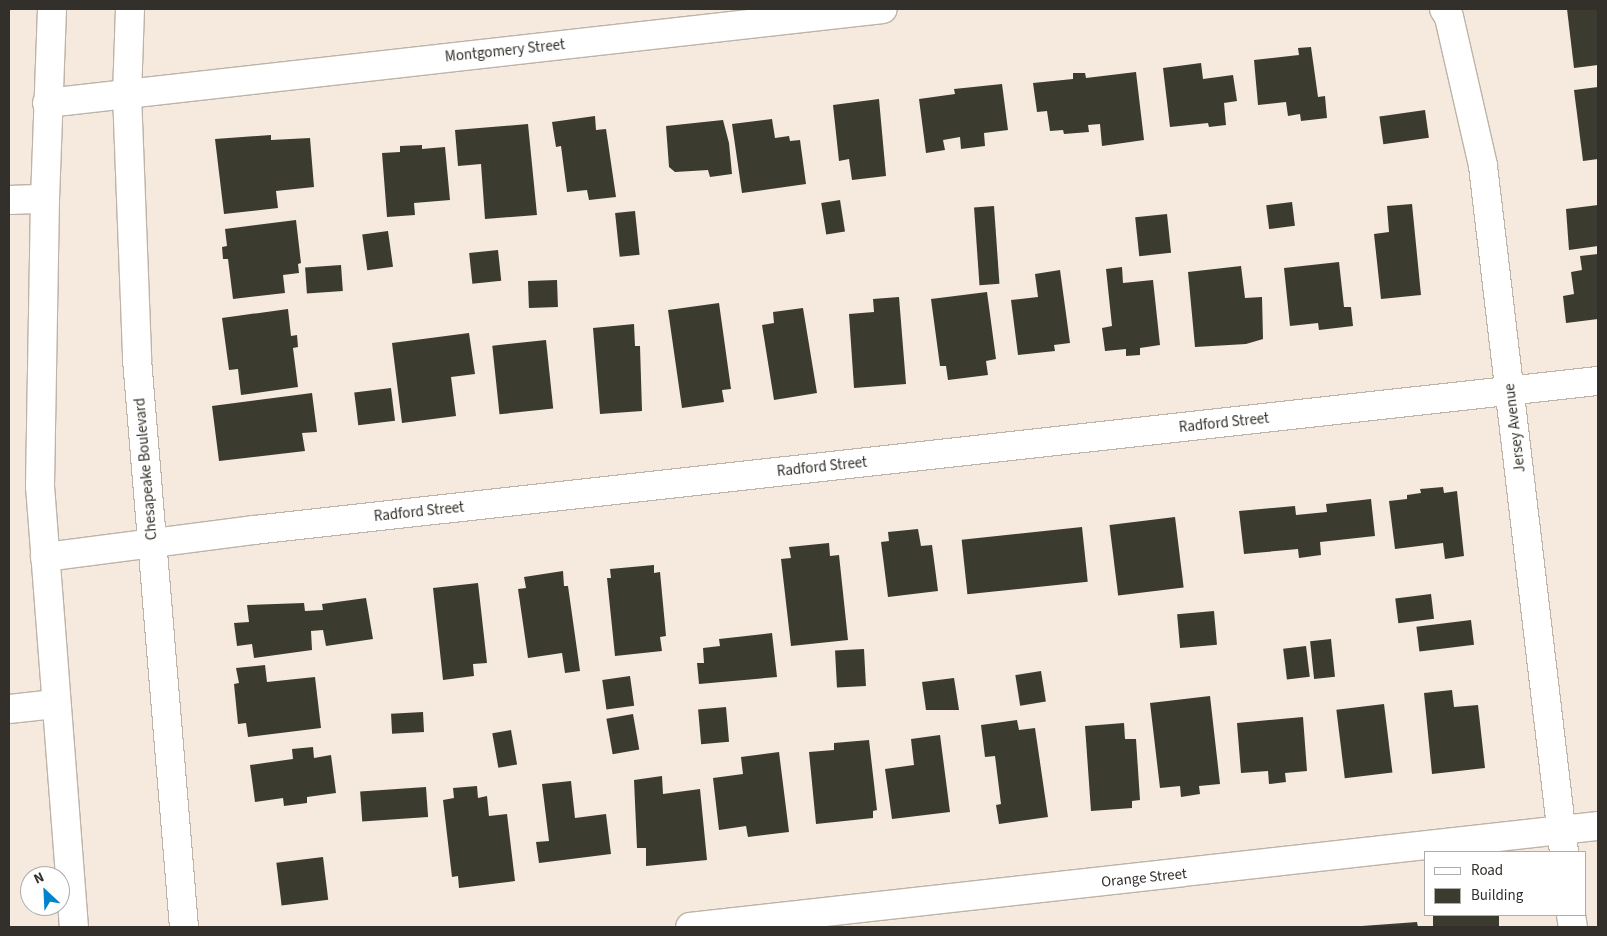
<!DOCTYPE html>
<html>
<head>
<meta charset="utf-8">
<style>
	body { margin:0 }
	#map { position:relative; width:1607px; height:936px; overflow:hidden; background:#f5eadd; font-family:"Source Sans 3",sans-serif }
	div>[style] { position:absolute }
	.building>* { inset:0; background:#3b3b2f; transform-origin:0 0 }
	.roads { filter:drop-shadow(1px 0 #bdb3a7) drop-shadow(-1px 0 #bdb3a7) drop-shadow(0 1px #bdb3a7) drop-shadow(0 -1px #bdb3a7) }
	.minor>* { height:28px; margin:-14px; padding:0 14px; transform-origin:14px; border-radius:14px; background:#fff }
	.major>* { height:28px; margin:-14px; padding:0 14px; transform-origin:14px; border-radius:14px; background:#fff }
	span { translate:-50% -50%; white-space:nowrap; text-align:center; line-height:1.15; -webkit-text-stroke:5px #fff; paint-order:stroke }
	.street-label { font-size:15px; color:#332f2a }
	.frame { position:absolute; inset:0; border:10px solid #332f2a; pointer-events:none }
	.legend { position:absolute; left:1424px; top:851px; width:162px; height:65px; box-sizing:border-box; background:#fff; border:1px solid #adacaa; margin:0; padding:6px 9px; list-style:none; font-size:15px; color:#332f2a }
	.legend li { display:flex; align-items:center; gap:10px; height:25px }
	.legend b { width:25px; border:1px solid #adacaa }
	.north { position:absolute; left:20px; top:866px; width:50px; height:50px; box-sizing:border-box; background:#fff; border:1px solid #adacaa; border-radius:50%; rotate:335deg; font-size:14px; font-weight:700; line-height:20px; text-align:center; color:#332f2a }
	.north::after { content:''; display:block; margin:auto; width:18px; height:22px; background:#0283cb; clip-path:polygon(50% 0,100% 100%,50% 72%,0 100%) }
</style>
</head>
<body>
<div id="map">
	<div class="building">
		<div style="clip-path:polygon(1567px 9px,1598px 9px,1598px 65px,1574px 68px)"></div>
		<div style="clip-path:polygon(1311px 47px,1318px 97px,1325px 96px,1327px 118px,1301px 121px,1300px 114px,1288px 116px,1286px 102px,1258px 105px,1254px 60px,1299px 55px,1298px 48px)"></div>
		<div style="clip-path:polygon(1201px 63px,1203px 79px,1233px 75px,1237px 101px,1224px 103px,1226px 125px,1209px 127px,1208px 123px,1170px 127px,1163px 68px)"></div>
		<div style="clip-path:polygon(1136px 72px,1144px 140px,1102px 146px,1100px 124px,1088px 125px,1089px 132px,1064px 134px,1063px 130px,1050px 131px,1047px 111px,1037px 112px,1033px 83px,1073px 79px,1073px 73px,1085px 73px,1086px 78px)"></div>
		<div style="clip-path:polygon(1002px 84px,1008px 130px,984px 133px,985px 146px,961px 149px,960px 137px,943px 140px,945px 150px,926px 153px,919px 99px,955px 94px,954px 89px)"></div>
		<div style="clip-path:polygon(1598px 87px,1598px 159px,1583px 161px,1574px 90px)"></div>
		<div style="clip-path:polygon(879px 99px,886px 176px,852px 180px,849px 159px,839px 161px,833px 105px)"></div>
		<div style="left:1425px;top:110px;width:28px;height:46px;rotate:82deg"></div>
		<div style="clip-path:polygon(595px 116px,596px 130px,606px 129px,616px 197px,589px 200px,587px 190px,567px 192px,561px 146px,556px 147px,552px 122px)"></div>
		<div style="clip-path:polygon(772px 119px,775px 138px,789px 136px,790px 141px,800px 140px,806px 184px,742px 193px,732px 124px)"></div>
		<div style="clip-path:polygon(723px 120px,729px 143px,732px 174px,710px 177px,708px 170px,675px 172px,669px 167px,666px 126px)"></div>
		<div style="clip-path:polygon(528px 124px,537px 215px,485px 219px,481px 164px,458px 166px,455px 130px)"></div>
		<div style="clip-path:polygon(271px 135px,271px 140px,310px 138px,314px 187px,276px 191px,278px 208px,224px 214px,215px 139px)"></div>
		<div style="clip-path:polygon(422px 145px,422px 149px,445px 147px,450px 200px,414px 203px,415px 215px,387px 217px,382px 153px,400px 152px,400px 146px)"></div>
		<div style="left:840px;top:200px;width:32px;height:19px;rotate:81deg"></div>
		<div style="left:1292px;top:202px;width:24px;height:26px;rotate:83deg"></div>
		<div style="clip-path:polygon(1412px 204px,1421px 295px,1381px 299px,1374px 234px,1389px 232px,1387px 206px)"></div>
		<div style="clip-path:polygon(1598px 205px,1598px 246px,1569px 250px,1566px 209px)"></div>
		<div style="left:994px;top:206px;width:78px;height:20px;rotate:86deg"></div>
		<div style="left:635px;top:211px;width:44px;height:20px;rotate:84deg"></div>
		<div style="left:1167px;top:214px;width:39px;height:32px;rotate:84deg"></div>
		<div style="clip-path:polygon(296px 220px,301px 263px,298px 264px,299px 273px,283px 275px,285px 293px,233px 299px,228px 259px,223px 259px,222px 247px,227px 246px,225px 229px)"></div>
		<div style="left:388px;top:231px;width:36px;height:26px;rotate:82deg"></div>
		<div style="left:498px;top:250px;width:31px;height:29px;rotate:84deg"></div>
		<div style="clip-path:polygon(1598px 254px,1598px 319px,1566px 323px,1563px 296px,1574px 294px,1571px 272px,1582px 270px,1580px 256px)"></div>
		<div style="clip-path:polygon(1339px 262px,1344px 307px,1351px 307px,1353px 326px,1319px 330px,1318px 323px,1290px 326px,1284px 268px)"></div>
		<div style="left:341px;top:265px;width:26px;height:36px;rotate:86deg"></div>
		<div style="clip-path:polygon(1241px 266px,1245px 298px,1262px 297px,1263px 339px,1246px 344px,1195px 347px,1188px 272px)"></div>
		<div style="clip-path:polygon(1122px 267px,1123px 283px,1153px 280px,1160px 345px,1140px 348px,1140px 355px,1126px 356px,1126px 349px,1105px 351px,1102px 328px,1112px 326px,1106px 269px)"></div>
		<div style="clip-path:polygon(1060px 270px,1070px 343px,1054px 345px,1055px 351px,1018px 355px,1011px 300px,1038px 297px,1035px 274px)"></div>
		<div style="left:557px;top:280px;width:27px;height:29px;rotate:88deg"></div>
		<div style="clip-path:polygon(987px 292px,996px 359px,986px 361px,988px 375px,948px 380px,946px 366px,940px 366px,931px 299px)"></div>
		<div style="clip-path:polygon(899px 297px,906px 384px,854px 388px,849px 314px,874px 312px,873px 299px)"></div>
		<div style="clip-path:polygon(719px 303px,731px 389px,722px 390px,724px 402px,682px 408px,668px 310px)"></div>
		<div style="clip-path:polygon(803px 308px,817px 393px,774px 400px,762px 325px,774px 323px,773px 312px)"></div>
		<div style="clip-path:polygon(288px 309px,291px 336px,297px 335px,298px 347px,293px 348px,298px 387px,241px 395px,238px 369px,229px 370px,222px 318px)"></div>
		<div style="clip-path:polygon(634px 324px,635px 346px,640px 346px,642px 411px,600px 414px,593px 328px)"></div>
		<div style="clip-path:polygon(469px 333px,475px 374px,451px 377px,456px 416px,402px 423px,392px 343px)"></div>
		<div style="left:546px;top:340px;width:69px;height:54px;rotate:84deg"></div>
		<div style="left:391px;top:388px;width:33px;height:37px;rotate:83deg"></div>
		<div style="clip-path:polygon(312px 393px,317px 432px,302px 433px,305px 451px,219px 461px,212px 406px)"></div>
		<div style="clip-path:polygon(1443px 487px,1444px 493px,1457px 491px,1464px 556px,1445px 559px,1443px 543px,1395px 549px,1389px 501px,1407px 499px,1407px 495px,1421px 493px,1420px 489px)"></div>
		<div style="clip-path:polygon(1371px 499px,1375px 536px,1320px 542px,1321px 555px,1299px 558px,1298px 549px,1244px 554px,1239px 511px,1295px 506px,1296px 515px,1327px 512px,1326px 504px)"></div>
		<div style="left:1175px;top:517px;width:71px;height:66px;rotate:83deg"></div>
		<div style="left:1082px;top:527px;width:55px;height:121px;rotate:84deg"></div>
		<div style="clip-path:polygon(918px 529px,921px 546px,932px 545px,938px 591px,888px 597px,881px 542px,889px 541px,888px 532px)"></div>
		<div style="clip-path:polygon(829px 543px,830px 556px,839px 555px,848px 640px,791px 646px,781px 559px,791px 558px,789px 547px)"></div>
		<div style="clip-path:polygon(654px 565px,654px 573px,660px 572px,666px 636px,660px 637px,662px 651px,615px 656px,607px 578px,611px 578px,610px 569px)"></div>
		<div style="clip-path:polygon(563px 571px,564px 586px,568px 586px,580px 671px,565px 673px,562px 653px,528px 658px,518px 589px,526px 588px,524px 577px)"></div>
		<div style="clip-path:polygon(478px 583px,487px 663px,473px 664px,474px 676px,443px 680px,433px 588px)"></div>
		<div style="left:1431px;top:594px;width:25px;height:36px;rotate:83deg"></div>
		<div style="clip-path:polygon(366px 598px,373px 639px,326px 646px,323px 630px,311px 631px,312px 650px,254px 658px,252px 644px,237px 646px,234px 623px,249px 622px,247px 605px,304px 603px,305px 611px,323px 610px,322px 604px)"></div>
		<div style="left:1214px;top:611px;width:34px;height:37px;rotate:85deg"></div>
		<div style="left:1471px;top:620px;width:25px;height:55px;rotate:83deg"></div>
		<div style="clip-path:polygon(772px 633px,777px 677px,699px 684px,697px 663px,704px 663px,703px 648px,720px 646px,719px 639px)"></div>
		<div style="left:1331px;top:639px;width:38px;height:21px;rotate:84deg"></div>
		<div style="left:1306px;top:646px;width:31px;height:23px;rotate:83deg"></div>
		<div style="left:864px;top:649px;width:37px;height:29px;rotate:87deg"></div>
		<div style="clip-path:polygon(265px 665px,267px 682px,315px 677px,321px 728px,248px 737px,246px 723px,238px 724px,234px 684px,239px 683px,236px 668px)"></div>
		<div style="left:1041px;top:671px;width:31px;height:26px;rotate:81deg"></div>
		<div style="left:630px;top:676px;width:30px;height:28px;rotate:82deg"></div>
		<div style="clip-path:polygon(954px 678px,959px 710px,926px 710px,922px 682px)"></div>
		<div style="clip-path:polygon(1452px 690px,1454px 707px,1478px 705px,1485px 768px,1432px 774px,1424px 693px)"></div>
		<div style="clip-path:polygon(1210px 696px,1220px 784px,1199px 786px,1200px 794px,1181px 797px,1180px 786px,1160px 788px,1150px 703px)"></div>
		<div style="left:1384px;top:704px;width:69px;height:48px;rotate:83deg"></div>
		<div style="left:726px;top:707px;width:35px;height:28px;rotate:85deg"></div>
		<div style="left:423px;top:712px;width:20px;height:32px;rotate:87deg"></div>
		<div style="left:633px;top:714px;width:36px;height:27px;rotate:80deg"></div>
		<div style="clip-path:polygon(1303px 717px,1307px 771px,1285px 773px,1286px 782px,1269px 784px,1268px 771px,1241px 773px,1237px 723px)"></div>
		<div style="clip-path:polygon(1017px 720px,1019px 730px,1035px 728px,1048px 817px,999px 824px,996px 805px,1001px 804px,995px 756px,985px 757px,981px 725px)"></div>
		<div style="clip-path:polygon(1124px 723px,1125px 739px,1136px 739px,1140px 800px,1132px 801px,1132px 808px,1091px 811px,1085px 726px)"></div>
		<div style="left:511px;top:730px;width:35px;height:19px;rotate:80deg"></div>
		<div style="clip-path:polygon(940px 735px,950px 812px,892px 819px,885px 769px,914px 765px,911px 739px)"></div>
		<div style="clip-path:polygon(869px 740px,877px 810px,873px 811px,873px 818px,816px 824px,809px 752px,834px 750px,834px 743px)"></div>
		<div style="clip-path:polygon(313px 747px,314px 758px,331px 755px,336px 793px,307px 797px,307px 803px,284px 806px,283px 798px,255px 802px,250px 765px,293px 759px,292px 749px)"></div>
		<div style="clip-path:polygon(779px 752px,789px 832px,748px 837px,746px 826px,719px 830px,713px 778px,743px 774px,741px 757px)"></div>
		<div style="clip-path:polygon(662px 776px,663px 794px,700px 789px,707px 860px,646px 866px,646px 848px,637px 848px,634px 780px)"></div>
		<div style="clip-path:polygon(571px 781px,575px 818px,606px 814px,611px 854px,539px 863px,536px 842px,549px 841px,542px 784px)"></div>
		<div style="clip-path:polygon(477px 786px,478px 798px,487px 796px,489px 816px,507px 814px,515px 881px,459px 888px,458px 876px,452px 877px,443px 800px,454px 798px,453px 788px)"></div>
		<div style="left:426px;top:787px;width:30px;height:66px;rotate:86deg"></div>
		<div style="left:323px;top:857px;width:43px;height:47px;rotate:83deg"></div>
		<div style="left:1433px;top:915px;width:66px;height:12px"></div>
		<div style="clip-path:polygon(1417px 922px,1418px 927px,1362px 927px,1362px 926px)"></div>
	</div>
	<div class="roads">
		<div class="minor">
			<div style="left:1444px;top:9px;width:9px;rotate:58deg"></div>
			<div style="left:1449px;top:17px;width:153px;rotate:77.1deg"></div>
			<div style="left:1483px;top:166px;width:691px;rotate:83.27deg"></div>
			<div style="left:47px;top:103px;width:841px;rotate:-6.42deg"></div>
			<div style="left:9px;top:200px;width:36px;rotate:-2deg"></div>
			<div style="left:45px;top:557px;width:211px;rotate:-7.4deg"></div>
			<div style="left:254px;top:530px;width:1352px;rotate:-6.33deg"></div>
			<div style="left:9px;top:709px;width:46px;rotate:-6.2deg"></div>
			<div style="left:1571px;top:915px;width:12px;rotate:81deg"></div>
			<div style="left:690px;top:927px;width:914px;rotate:-6.35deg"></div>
		</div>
		<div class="major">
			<div style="left:52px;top:9px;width:190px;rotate:92.1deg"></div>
			<div style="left:45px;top:199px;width:287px;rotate:91deg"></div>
			<div style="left:40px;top:486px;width:442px;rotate:85.6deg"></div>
			<div style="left:130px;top:9px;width:85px;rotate:92deg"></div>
			<div style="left:127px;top:94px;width:265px;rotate:87.8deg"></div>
			<div style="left:137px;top:359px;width:570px;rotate:85.27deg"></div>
		</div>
	</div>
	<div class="street-label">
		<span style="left:505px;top:51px;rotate:-6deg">Montgomery Street</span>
		<span style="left:1224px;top:423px;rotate:-6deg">Radford Street</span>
		<span style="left:1515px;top:428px;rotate:-97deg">Jersey Avenue</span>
		<span style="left:822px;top:467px;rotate:-6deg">Radford Street</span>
		<span style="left:146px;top:469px;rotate:-95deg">Chesapeake Boulevard</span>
		<span style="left:419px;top:512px;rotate:-6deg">Radford Street</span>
		<span style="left:1144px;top:878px;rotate:-6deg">Orange Street</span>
	</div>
	<div class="frame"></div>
	<ul class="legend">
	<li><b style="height:6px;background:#fff"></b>Road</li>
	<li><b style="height:14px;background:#3b3b2f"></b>Building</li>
	</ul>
	<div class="north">N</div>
</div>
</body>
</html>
